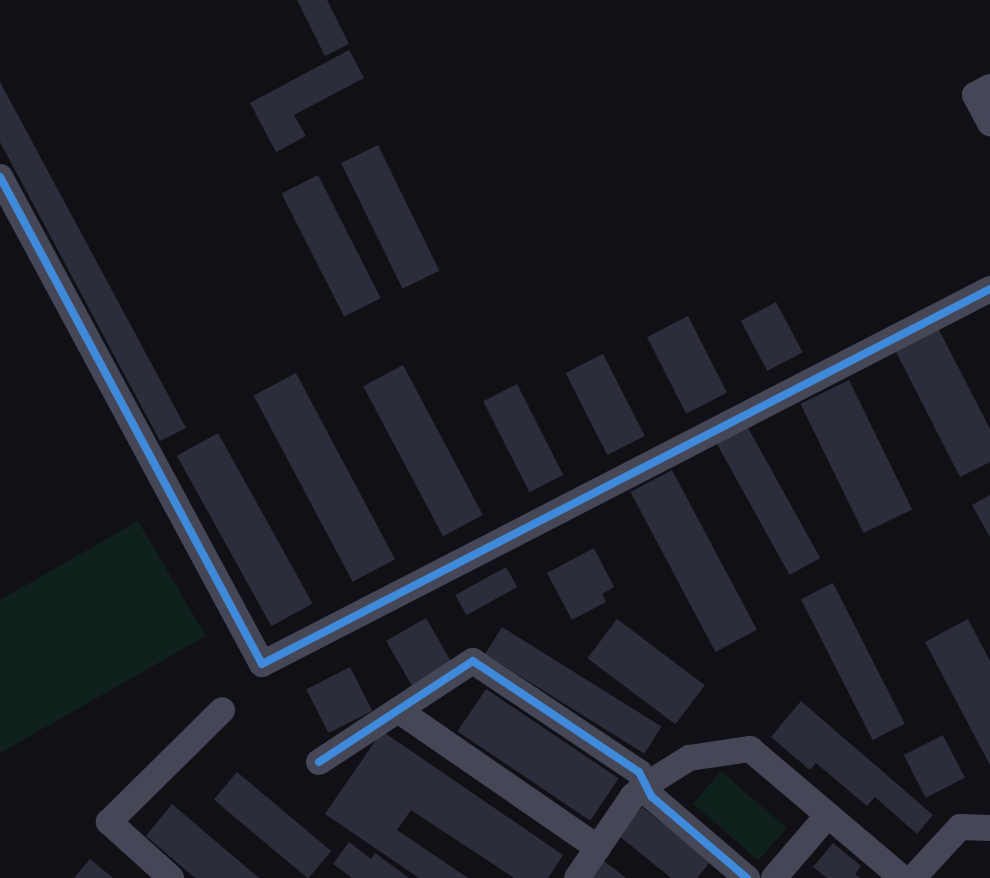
<!DOCTYPE html>
<html>
<head>
<meta charset="utf-8">
<style>
	body { margin:0 }
	#map { position:relative; width:990px; height:878px; overflow:hidden; background:#101016; font-family:Commissioner,sans-serif }
	div>[style] { position:absolute }
	.green>* { inset:0; background:#0f201d; transform-origin:0 0 }
	.building>* { inset:0; background:#2c2d3a; transform-origin:0 0 }
	.minor>* { height:26px; margin:-13px; padding:0 13px; transform-origin:13px; border-radius:13px; background:#454757 }
	.cycleway>* { height:8px; margin:-4px; padding:0 4px; transform-origin:4px; border-radius:4px; background:#408adc }
	span { translate:-50% -50%; white-space:nowrap; text-align:center; line-height:1.15; -webkit-text-stroke:4.5px #0c0d1a; paint-order:stroke }
</style>
</head>
<body>
<div id="map">
	<div class="green">
		<div style="clip-path:polygon(138px 521px,206px 636px,0 753px,0 600px)"></div>
		<div style="left:721px;top:771px;width:87px;height:43px;rotate:41deg"></div>
	</div>
	<div class="building">
		<div style="clip-path:polygon(297px 0,327px 0,349px 44px,325px 56px)"></div>
		<div style="clip-path:polygon(349px 50px,364px 78px,294px 115px,306px 136px,276px 152px,250px 103px)"></div>
		<div style="clip-path:polygon(0 82px,186px 428px,160px 441px,0 142px)"></div>
		<div style="left:378px;top:145px;width:140px;height:41px;rotate:64deg"></div>
		<div style="left:318px;top:175px;width:138px;height:41px;rotate:63deg"></div>
		<div style="left:776px;top:302px;width:57px;height:40px;rotate:62deg"></div>
		<div style="left:688px;top:316px;width:86px;height:46px;rotate:63deg"></div>
		<div style="clip-path:polygon(938px 328px,990px 429px,990px 462px,960px 477px,895px 350px)"></div>
		<div style="left:603px;top:354px;width:92px;height:42px;rotate:63deg"></div>
		<div style="left:403px;top:365px;width:170px;height:45px;rotate:62deg"></div>
		<div style="left:296px;top:373px;width:211px;height:48px;rotate:62deg"></div>
		<div style="left:849px;top:380px;width:144px;height:54px;rotate:64deg"></div>
		<div style="left:517px;top:384px;width:102px;height:38px;rotate:63deg"></div>
		<div style="left:747px;top:426px;width:151px;height:35px;rotate:61deg"></div>
		<div style="left:218px;top:433px;width:195px;height:47px;rotate:61deg"></div>
		<div style="left:672px;top:470px;width:181px;height:47px;rotate:62deg"></div>
		<div style="clip-path:polygon(990px 495px,990px 537px,972px 505px)"></div>
		<div style="clip-path:polygon(594px 548px,614px 587px,602px 594px,606px 602px,572px 620px,547px 573px)"></div>
		<div style="left:506px;top:567px;width:23px;height:58px;rotate:61deg"></div>
		<div style="left:833px;top:583px;width:158px;height:36px;rotate:63deg"></div>
		<div style="left:426px;top:618px;width:51px;height:46px;rotate:60deg"></div>
		<div style="left:617px;top:619px;width:110px;height:49px;rotate:37deg"></div>
		<div style="clip-path:polygon(968px 619px,990px 661px,990px 765px,925px 642px)"></div>
		<div style="left:502px;top:627px;width:188px;height:32px;rotate:32deg"></div>
		<div style="left:350px;top:667px;width:49px;height:49px;rotate:63deg"></div>
		<div style="left:486px;top:689px;width:160px;height:51px;rotate:34deg"></div>
		<div style="clip-path:polygon(801px 701px,933px 815px,917px 834px,875px 797px,867px 806px,816px 763px,810px 770px,771px 737px)"></div>
		<div style="clip-path:polygon(382px 731px,563px 855px,548px 878px,514px 878px,411px 810px,397px 830px,468px 878px,419px 878px,325px 814px)"></div>
		<div style="left:943px;top:735px;width:48px;height:44px;rotate:63deg"></div>
		<div style="left:237px;top:772px;width:123px;height:36px;rotate:40deg"></div>
		<div style="clip-path:polygon(172px 804px,259px 878px,195px 878px,146px 836px)"></div>
		<div style="clip-path:polygon(642px 807px,710px 862px,697px 878px,671px 878px,619px 836px)"></div>
		<div style="clip-path:polygon(349px 842px,371px 859px,375px 853px,409px 878px,352px 878px,333px 864px)"></div>
		<div style="clip-path:polygon(833px 843px,861px 866px,855px 874px,860px 878px,827px 878px,813px 867px)"></div>
		<div style="clip-path:polygon(599px 857px,626px 878px,584px 878px)"></div>
		<div style="clip-path:polygon(90px 859px,113px 878px,74px 878px)"></div>
	</div>
	<div class="minor">
		<div style="left:990px;top:87px;width:17px;rotate:152deg"></div>
		<div style="left:975px;top:95px;width:32px;rotate:62deg"></div>
		<div style="left:0;top:177px;width:553px;rotate:61.72deg"></div>
		<div style="left:262px;top:664px;width:819px;rotate:-27.25deg"></div>
		<div style="left:398px;top:710px;width:243px;rotate:34.6deg"></div>
		<div style="left:319px;top:762px;width:184px;rotate:-33.3deg"></div>
		<div style="left:473px;top:661px;width:200px;rotate:33.8deg"></div>
		<div style="left:639px;top:772px;width:28px;rotate:63deg"></div>
		<div style="left:652px;top:797px;width:125px;rotate:40.5deg"></div>
		<div style="left:171px;top:878px;width:84px;rotate:-137.9deg"></div>
		<div style="left:109px;top:822px;width:159px;rotate:-44.7deg"></div>
		<div style="left:577px;top:878px;width:99px;rotate:-55.7deg"></div>
		<div style="left:633px;top:796px;width:17px;rotate:-40deg"></div>
		<div style="left:646px;top:785px;width:51px;rotate:-32.1deg"></div>
		<div style="left:689px;top:758px;width:62px;rotate:-8.4deg"></div>
		<div style="left:750px;top:749px;width:199px;rotate:40.3deg"></div>
		<div style="left:774px;top:878px;width:83px;rotate:-49.4deg"></div>
		<div style="left:913px;top:878px;width:69px;rotate:-47.3deg"></div>
		<div style="left:960px;top:827px;width:30px;rotate:2deg"></div>
	</div>
	<div class="cycleway">
		<div style="left:0;top:177px;width:553px;rotate:61.72deg"></div>
		<div style="left:262px;top:664px;width:819px;rotate:-27.25deg"></div>
		<div style="left:319px;top:762px;width:184px;rotate:-33.3deg"></div>
		<div style="left:473px;top:661px;width:200px;rotate:33.8deg"></div>
		<div style="left:639px;top:772px;width:28px;rotate:63deg"></div>
		<div style="left:652px;top:797px;width:125px;rotate:40.5deg"></div>
	</div>
</div>
</body>
</html>
